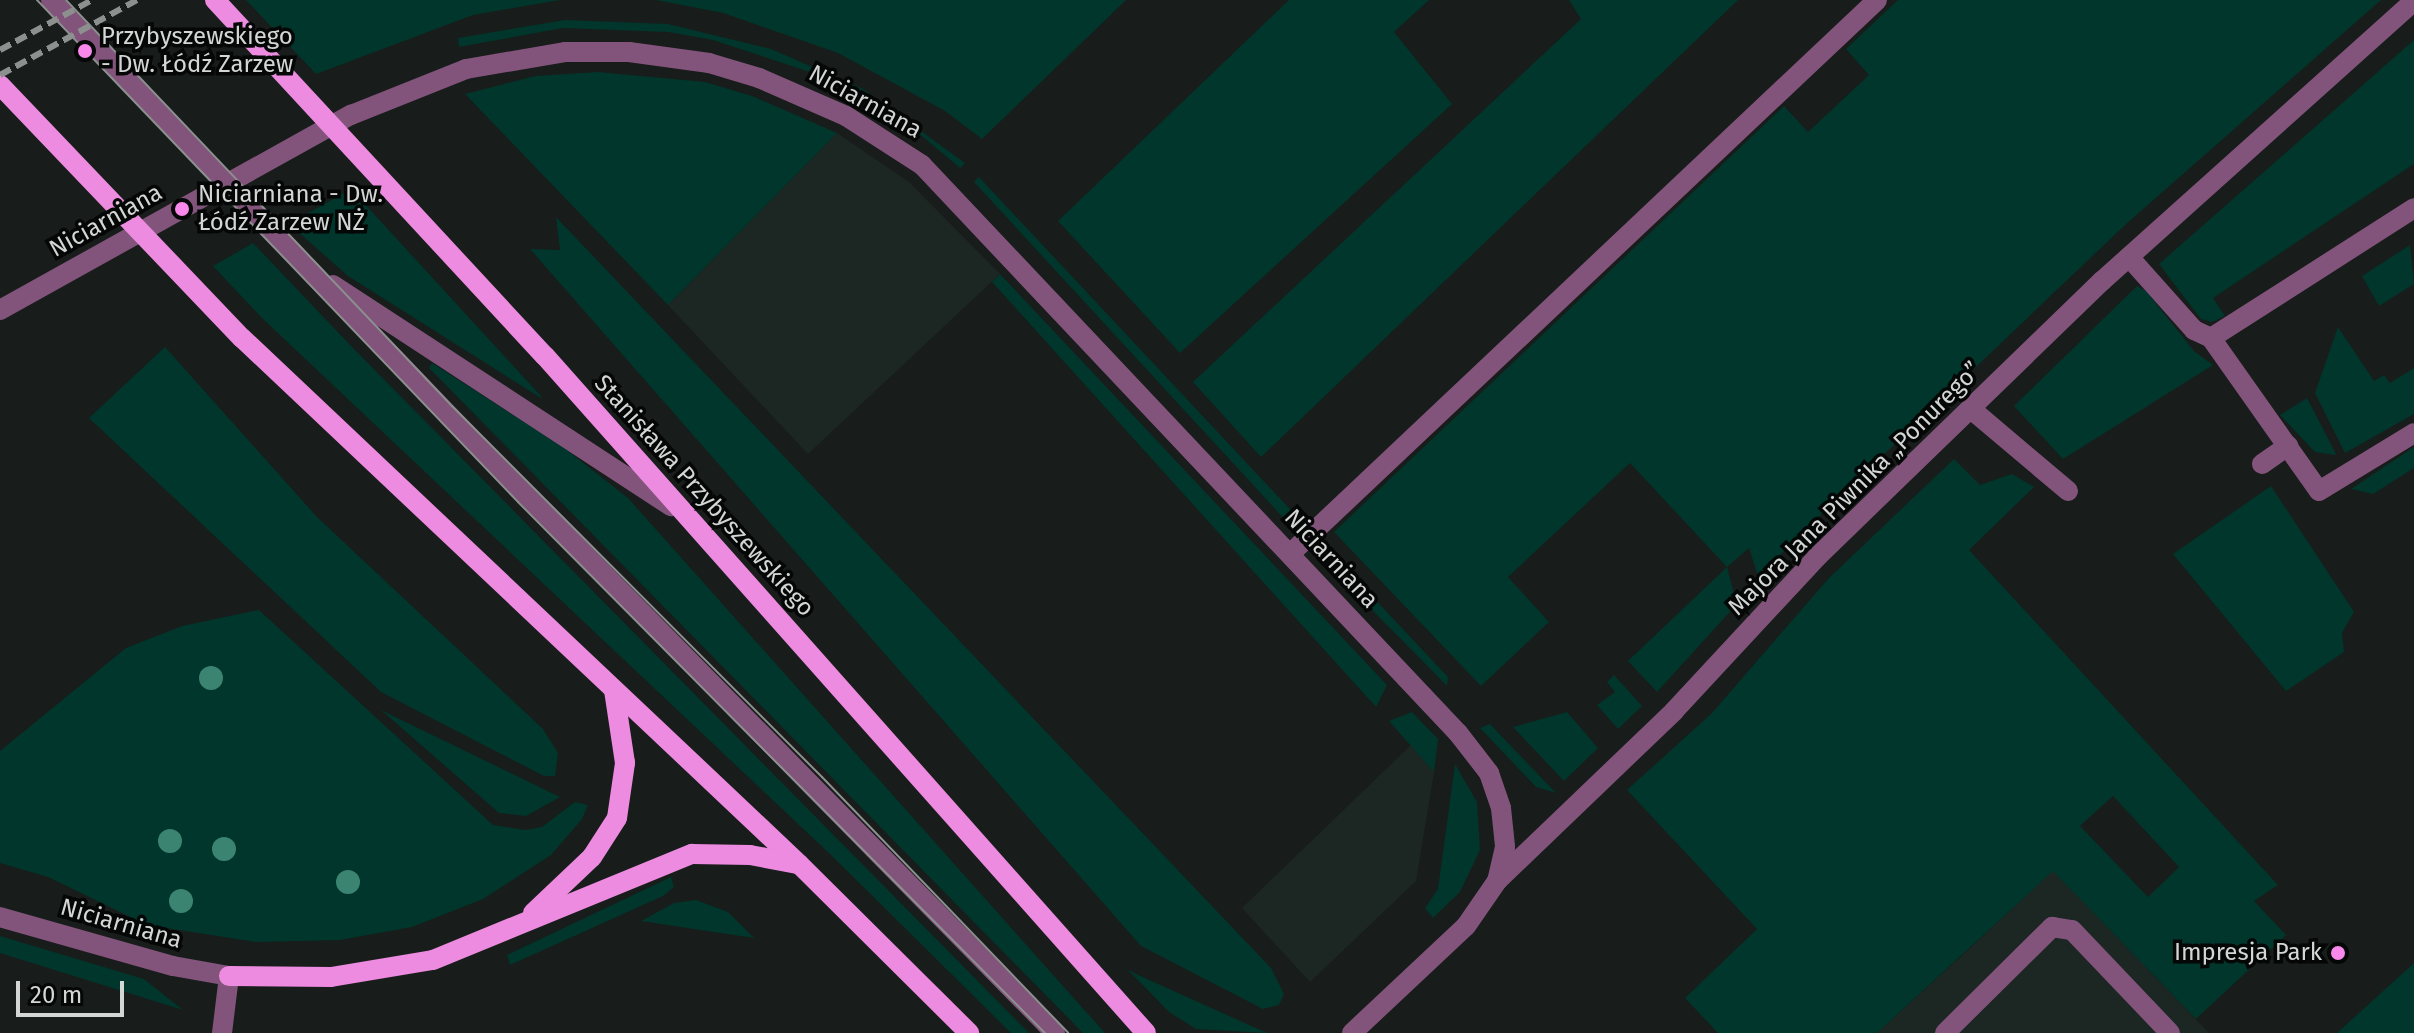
<!DOCTYPE html>
<html>
<head>
<meta charset="utf-8">
<style>
	body { margin:0 }
	#map { position:relative; width:2414px; height:1033px; overflow:hidden; background:#181c1a; font-family:"Fira Sans",sans-serif }
	div>[style] { position:absolute }
	.built>* { inset:0; background:#1c2723 }
	.green>* { inset:0; background:#00362b }
	.minor>* { height:20px; margin:-10px; padding:0 10px; transform-origin:10px; border-radius:10px; background:#82547b }
	.major>* { height:20px; margin:-10px; padding:0 10px; transform-origin:10px; border-radius:10px; background:#ec8bdf }
	.tram>* { height:2px; margin:-1px; padding:0 1px; transform-origin:1px; border-radius:1px; background:#8c908e }
	.rail>* { height:6px; margin-top:-3px; transform-origin:0; background:repeating-linear-gradient(90deg,#8c908e 0 12px,transparent 0 18px) }
	.trees>* { width:24px; height:24px; margin:-12px; border-radius:50%; background:#3c8472 }
	.dots>* { width:22px; height:22px; translate:-50% -50%; box-sizing:border-box; border:4px solid #050606; border-radius:50% }
	span { translate:-50% -50%; white-space:nowrap; text-align:center; line-height:1.15; -webkit-text-stroke:7px #050606; paint-order:stroke }
	.poi-label { font-size:24px; color:#d3d6d5 }
	.left { translate:0 -50%; text-align:left }
	.right { translate:-100% -50%; text-align:right }
	.street-label { font-size:24px; color:#d3d6d5 }
	.scale { position:absolute; left:16px; top:981px; width:108px; height:36px; box-sizing:border-box; border:4px solid #d3d6d5; border-top:0; padding-left:10px; font-size:24px; line-height:28px; white-space:nowrap; color:#d3d6d5; -webkit-text-stroke:6px #050606; paint-order:stroke }
</style>
</head>
<body>
<div id="map">
	<div class="built">
		<div style="clip-path:polygon(837px 133px,909px 182px,1000px 274px,808px 454px,668px 305px)"></div>
		<div style="clip-path:polygon(1411px 745px,1434px 772px,1416px 881px,1310px 982px,1242px 908px)"></div>
		<div style="clip-path:polygon(2053px 870px,2209px 1033px,1877px 1033px,1967px 951px)"></div>
	</div>
	<div class="green">
		<div style="clip-path:polygon(246px 0,560px 0,473px 15px,316px 74px)"></div>
		<div style="clip-path:polygon(656px 0,1126px 0,982px 139px,945px 111px,838px 53px,723px 13px)"></div>
		<div style="clip-path:polygon(1289px 0,1429px 0,1394px 32px,1452px 104px,1180px 353px,1058px 221px)"></div>
		<div style="clip-path:polygon(1569px 0,1738px 0,1261px 457px,1193px 382px,1581px 19px)"></div>
		<div style="clip-path:polygon(1898px 0,2381px 0,2125px 225px,1789px 545px,1759px 579px,1749px 548px,1727px 567px,1737px 604px,1657px 692px,1628px 661px,1727px 567px,1630px 463px,1508px 577px,1549px 622px,1481px 686px,1334px 532px,1784px 106px,1808px 132px,1869px 75px,1846px 49px)"></div>
		<div style="clip-path:polygon(565px 20px,668px 24px,771px 49px,863px 89px,965px 163px,960px 168px,916px 131px,813px 73px,713px 40px,668px 32px,563px 28px,459px 47px,458px 38px)"></div>
		<div style="clip-path:polygon(2414px 40px,2414px 164px,2213px 298px,2225px 316px,2212px 322px,2201px 319px,2159px 264px)"></div>
		<div style="clip-path:polygon(598px 72px,705px 82px,752px 96px,837px 133px,668px 305px,465px 94px,535px 76px)"></div>
		<div style="clip-path:polygon(979px 177px,1302px 522px,1288px 523px,974px 182px)"></div>
		<div style="clip-path:polygon(351px 189px,541px 396px,541px 398px,348px 276px,289px 224px)"></div>
		<div style="clip-path:polygon(556px 217px,1271px 968px,1284px 994px,1279px 1005px,1263px 1009px,1141px 946px,530px 249px,560px 250px)"></div>
		<div style="clip-path:polygon(253px 243px,353px 348px,1029px 1033px,1011px 1033px,831px 855px,262px 318px,213px 266px)"></div>
		<div style="clip-path:polygon(2410px 245px,2414px 284px,2379px 306px,2362px 276px)"></div>
		<div style="clip-path:polygon(1000px 274px,1387px 685px,1376px 707px,992px 282px)"></div>
		<div style="clip-path:polygon(2137px 286px,2146px 291px,2194px 351px,2213px 365px,2063px 459px,2014px 406px)"></div>
		<div style="clip-path:polygon(2338px 327px,2374px 381px,2384px 375px,2390px 383px,2414px 368px,2414px 414px,2345px 453px,2315px 393px)"></div>
		<div style="clip-path:polygon(165px 347px,317px 517px,543px 729px,558px 753px,555px 776px,544px 776px,381px 692px,89px 418px)"></div>
		<div style="clip-path:polygon(432px 363px,563px 447px,628px 498px,1105px 1033px,1083px 1033px,429px 368px)"></div>
		<div style="clip-path:polygon(2307px 398px,2335px 452px,2336px 455px,2315px 452px,2280px 415px)"></div>
		<div style="clip-path:polygon(2414px 447px,2414px 468px,2373px 494px,2351px 489px)"></div>
		<div style="clip-path:polygon(evenodd,1954px 459px,1980px 485px,2012px 474px,2034px 487px,1969px 550px,2278px 885px,2254px 901px,2286px 935px,2196px 1019px,2053px 871px,1877px 1033px,1718px 1033px,1685px 998px,1757px 929px,1627px 790px,1712px 713px,1829px 578px,1954px 459px,2113px 796px,2179px 867px,2148px 897px,2080px 826px,2113px 796px)"></div>
		<div style="clip-path:polygon(2271px 486px,2354px 612px,2342px 633px,2344px 652px,2286px 691px,2173px 554px)"></div>
		<div style="clip-path:polygon(1321px 542px,1448px 677px,1447px 686px,1322px 559px)"></div>
		<div style="clip-path:polygon(259px 610px,493px 825px,525px 830px,542px 827px,575px 802px,588px 805px,582px 819px,551px 855px,483px 899px,412px 927px,340px 940px,256px 942px,147px 925px,48px 877px,0 863px,0 751px,126px 648px,182px 626px)"></div>
		<div style="clip-path:polygon(1614px 675px,1642px 706px,1618px 729px,1597px 705px,1615px 692px,1607px 682px)"></div>
		<div style="clip-path:polygon(381px 710px,560px 797px,526px 816px,499px 813px)"></div>
		<div style="clip-path:polygon(1412px 712px,1438px 739px,1434px 772px,1389px 721px)"></div>
		<div style="clip-path:polygon(1567px 712px,1598px 748px,1564px 781px,1513px 727px)"></div>
		<div style="clip-path:polygon(1490px 724px,1556px 793px,1536px 787px,1480px 728px)"></div>
		<div style="clip-path:polygon(1455px 764px,1477px 802px,1480px 850px,1460px 892px,1433px 918px,1425px 908px,1438px 889px)"></div>
		<div style="clip-path:polygon(671px 877px,674px 887px,663px 896px,510px 965px,507px 955px)"></div>
		<div style="clip-path:polygon(696px 900px,728px 912px,754px 938px,641px 921px,674px 903px)"></div>
		<div style="clip-path:polygon(0 936px,144px 979px,183px 1010px,0 953px)"></div>
		<div style="clip-path:polygon(2414px 963px,2414px 1033px,2337px 1033px)"></div>
		<div style="clip-path:polygon(1127px 969px,1136px 974px,1267px 1033px,1196px 1029px,1169px 1012px)"></div>
	</div>
	<div class="minor">
		<div style="left:51px;top:0;width:629px;rotate:46.22deg"></div>
		<div style="left:486px;top:454px;width:812px;rotate:45.5deg"></div>
		<div style="left:2129px;top:257px;width:98px;rotate:48.3deg"></div>
		<div style="left:2194px;top:330px;width:19px;rotate:25deg"></div>
		<div style="left:2211px;top:338px;width:187px;rotate:54.8deg"></div>
		<div style="left:2319px;top:491px;width:111px;rotate:-31.4deg"></div>
		<div style="left:333px;top:285px;width:404px;rotate:33.2deg"></div>
		<div style="left:0;top:310px;width:402px;rotate:-29.1deg"></div>
		<div style="left:351px;top:115px;width:124px;rotate:-21.8deg"></div>
		<div style="left:466px;top:69px;width:100px;rotate:-9.7deg"></div>
		<div style="left:565px;top:52px;width:64px"></div>
		<div style="left:629px;top:52px;width:81px;rotate:7.8deg"></div>
		<div style="left:709px;top:63px;width:52px;rotate:16.7deg"></div>
		<div style="left:759px;top:78px;width:95px;rotate:23.6deg"></div>
		<div style="left:846px;top:116px;width:90px;rotate:32.8deg"></div>
		<div style="left:922px;top:165px;width:781px;rotate:46.66deg"></div>
		<div style="left:1458px;top:733px;width:51px;rotate:52.2deg"></div>
		<div style="left:1489px;top:773px;width:37px;rotate:71deg"></div>
		<div style="left:1501px;top:808px;width:39px;rotate:84deg"></div>
		<div style="left:1505px;top:847px;width:35px;rotate:103deg"></div>
		<div style="left:2211px;top:338px;width:241px;rotate:-32.6deg"></div>
		<div style="left:1971px;top:409px;width:127px;rotate:40.2deg"></div>
		<div style="left:2262px;top:464px;width:32px;rotate:-35deg"></div>
		<div style="left:1290px;top:554px;width:807px;rotate:-43.34deg"></div>
		<div style="left:0;top:917px;width:180px;rotate:15.8deg"></div>
		<div style="left:173px;top:966px;width:57px;rotate:10.1deg"></div>
		<div style="left:229px;top:976px;width:57px;rotate:97deg"></div>
		<div style="left:1352px;top:1033px;width:156px;rotate:-43.2deg"></div>
		<div style="left:1466px;top:926px;width:55px;rotate:-55.4deg"></div>
		<div style="left:1497px;top:881px;width:245px;rotate:-43.8deg"></div>
		<div style="left:1674px;top:711px;width:210px;rotate:-47.1deg"></div>
		<div style="left:1817px;top:557px;width:397px;rotate:-44.1deg"></div>
		<div style="left:2102px;top:281px;width:419px;rotate:-41.9deg"></div>
		<div style="left:1945px;top:1033px;width:151px;rotate:-44.7deg"></div>
		<div style="left:2052px;top:927px;width:20px;rotate:9deg"></div>
		<div style="left:2072px;top:930px;width:142px;rotate:46.4deg"></div>
	</div>
	<div class="major">
		<div style="left:215px;top:0;width:485px;rotate:47.2deg"></div>
		<div style="left:545px;top:356px;width:905px;rotate:48.4deg"></div>
		<div style="left:0;top:85px;width:350px;rotate:46.3deg"></div>
		<div style="left:242px;top:338px;width:766px;rotate:43.36deg"></div>
		<div style="left:799px;top:864px;width:240px;rotate:44.8deg"></div>
		<div style="left:533px;top:913px;width:81px;rotate:-43.5deg"></div>
		<div style="left:592px;top:857px;width:46px;rotate:-57.3deg"></div>
		<div style="left:617px;top:818px;width:56px;rotate:-81.7deg"></div>
		<div style="left:625px;top:763px;width:74px;rotate:-98.6deg"></div>
		<div style="left:229px;top:976px;width:102px;rotate:0.6deg"></div>
		<div style="left:331px;top:977px;width:103px;rotate:-9.5deg"></div>
		<div style="left:433px;top:960px;width:280px;rotate:-22.3deg"></div>
		<div style="left:692px;top:854px;width:58px;rotate:1deg"></div>
		<div style="left:750px;top:855px;width:48px;rotate:10.8deg"></div>
	</div>
	<div class="tram">
		<div style="left:37px;top:0;width:695px;rotate:46.22deg"></div>
		<div style="left:518px;top:502px;width:748px;rotate:45.22deg"></div>
		<div style="left:66px;top:0;width:560px;rotate:46.45deg"></div>
		<div style="left:452px;top:406px;width:524px;rotate:45.08deg"></div>
		<div style="left:822px;top:777px;width:355px;rotate:46.1deg"></div>
	</div>
	<div class="rail">
		<div style="left:0;top:50px;width:105px;rotate:-28.5deg"></div>
		<div style="left:0;top:75px;width:156px;rotate:-28.7deg"></div>
	</div>
	<div class="trees">
		<div style="left:211px;top:678px"></div>
		<div style="left:170px;top:841px"></div>
		<div style="left:224px;top:849px"></div>
		<div style="left:348px;top:882px"></div>
		<div style="left:181px;top:901px"></div>
	</div>
	<div class="dots">
		<div style="left:85px;top:51px;background:#f888ea"></div>
		<div style="left:182px;top:209px;background:#f888ea"></div>
		<div style="left:2338px;top:953px;background:#f888ea"></div>
	</div>
	<div class="poi-label">
		<span class="left" style="left:101px;top:51px">Przybyszewskiego<br>- Dw. Łódź Zarzew</span>
		<span class="left" style="left:198px;top:209px">Niciarniana - Dw.<br>Łódź Zarzew NŻ</span>
		<span class="right" style="left:2322px;top:953px">Impresja Park</span>
	</div>
	<div class="street-label">
		<span style="left:865px;top:102px;rotate:29deg">Niciarniana</span>
		<span style="left:106px;top:221px;rotate:-29deg">Niciarniana</span>
		<span style="left:1855px;top:489px;rotate:-45deg">Majora Jana Piwnika „Ponurego”</span>
		<span style="left:704px;top:496px;rotate:48deg">Stanisława Przybyszewskiego</span>
		<span style="left:1331px;top:559px;rotate:47deg">Niciarniana</span>
		<span style="left:121px;top:924px;rotate:16deg">Niciarniana</span>
	</div>
	<div class="scale">20 m</div>
</div>
</body>
</html>
